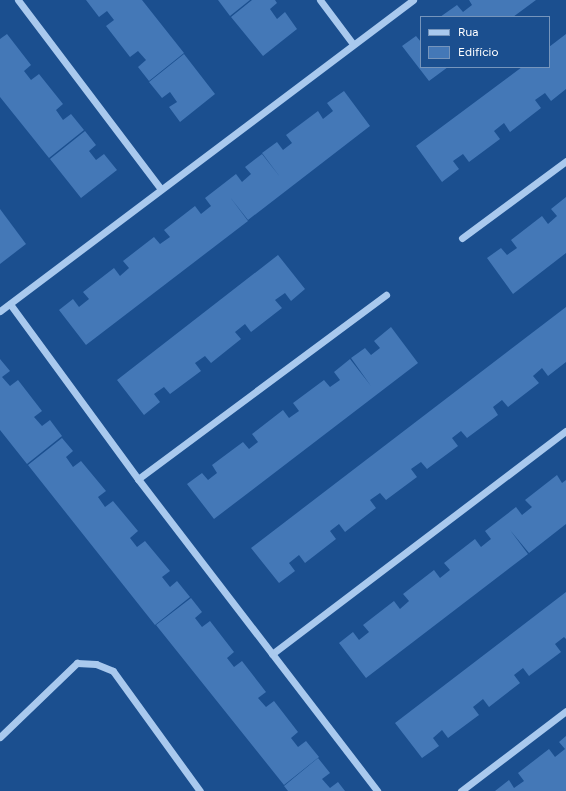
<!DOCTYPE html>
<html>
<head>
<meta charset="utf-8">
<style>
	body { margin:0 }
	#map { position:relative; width:566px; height:791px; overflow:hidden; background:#1b4f8f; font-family:Figtree,sans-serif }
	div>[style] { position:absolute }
	.building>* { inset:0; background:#4478b7 }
	.minor>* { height:7px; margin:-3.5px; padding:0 3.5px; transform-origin:3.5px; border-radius:3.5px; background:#a9c9ee }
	span { translate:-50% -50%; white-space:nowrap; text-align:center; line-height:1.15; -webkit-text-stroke:3px #1b4f8f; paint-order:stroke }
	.legend { position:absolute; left:420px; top:16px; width:130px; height:52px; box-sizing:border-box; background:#1b4f8f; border:1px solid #7695bc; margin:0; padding:5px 7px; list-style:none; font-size:12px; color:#fff }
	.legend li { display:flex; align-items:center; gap:8px; height:20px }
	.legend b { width:20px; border:1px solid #7695bc }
</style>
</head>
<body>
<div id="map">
	<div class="building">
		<div style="clip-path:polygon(86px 0,142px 0,184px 53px,149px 81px,138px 67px,146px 60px,138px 51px,130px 57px,106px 26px,114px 20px,107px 11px,99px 17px)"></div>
		<div style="clip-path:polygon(218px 0,250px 0,230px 16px)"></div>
		<div style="clip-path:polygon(252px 0,275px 0,277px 3px,270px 9px,277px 19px,285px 12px,297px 29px,263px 56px,231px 17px)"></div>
		<div style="clip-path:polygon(469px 0,536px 0,513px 17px,440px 17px,457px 5px,463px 12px,472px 5px)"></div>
		<div style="clip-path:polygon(7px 34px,31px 65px,24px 71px,31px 80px,39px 74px,63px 104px,56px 110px,63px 120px,71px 114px,84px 130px,49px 158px,0 97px,0 39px)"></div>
		<div style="clip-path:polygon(566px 34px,566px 89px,551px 101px,545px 93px,535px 100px,541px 108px,510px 132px,504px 123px,494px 131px,500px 139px,469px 162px,463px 154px,453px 161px,459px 169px,442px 182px,416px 146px,522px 67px,549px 67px,549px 47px)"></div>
		<div style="clip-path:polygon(416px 36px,421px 42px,421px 67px,448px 67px,429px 81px,402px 46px)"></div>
		<div style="clip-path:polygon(184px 54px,215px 94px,180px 122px,169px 107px,177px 102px,170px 92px,162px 98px,149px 82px)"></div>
		<div style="clip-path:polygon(344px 91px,370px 126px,248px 220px,230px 197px,248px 221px,86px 345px,59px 310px,73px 299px,79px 307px,89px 299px,83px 292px,114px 268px,120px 276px,129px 268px,123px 261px,154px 237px,160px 244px,170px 237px,164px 230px,195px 206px,201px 214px,211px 206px,205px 198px,236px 174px,242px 182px,251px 174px,245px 167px,262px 154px,280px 177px,262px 153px,277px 142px,283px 150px,292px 143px,286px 135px,318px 111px,323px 119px,333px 111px,327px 103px)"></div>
		<div style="clip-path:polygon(85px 131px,96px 145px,89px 151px,96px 160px,104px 154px,117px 170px,81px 198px,50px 159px)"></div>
		<div style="clip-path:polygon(566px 197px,566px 253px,513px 294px,487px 258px,501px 248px,507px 255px,517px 248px,511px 240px,542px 216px,548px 224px,557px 216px,551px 209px)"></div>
		<div style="clip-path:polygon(0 209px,26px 244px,0 264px)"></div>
		<div style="clip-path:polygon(278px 255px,305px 289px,291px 301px,285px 293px,275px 300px,282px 308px,251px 332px,245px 324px,235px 332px,241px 339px,211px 363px,205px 356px,195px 363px,201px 371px,170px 394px,164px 387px,154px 394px,160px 402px,144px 415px,117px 380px)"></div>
		<div style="clip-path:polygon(566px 307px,566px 362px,548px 376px,542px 368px,533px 376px,539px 383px,508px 407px,502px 400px,493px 407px,498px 415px,467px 438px,461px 431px,452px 438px,458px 446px,427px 469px,421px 462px,411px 469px,417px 477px,386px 500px,380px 493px,370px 500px,376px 508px,345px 532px,339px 524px,330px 531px,336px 539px,305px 563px,299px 555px,289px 563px,295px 571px,279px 583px,251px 548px)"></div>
		<div style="clip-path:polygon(391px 327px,418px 363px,214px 519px,187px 484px,202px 473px,208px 480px,217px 473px,212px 465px,243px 442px,249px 449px,258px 442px,252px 434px,283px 410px,289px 418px,299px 411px,293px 403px,324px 380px,330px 387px,340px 380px,334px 372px,350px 359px,371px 386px,351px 358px,365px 348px,371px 355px,380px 348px,374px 341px)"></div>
		<div style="clip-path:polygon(0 359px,10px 371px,2px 377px,10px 386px,18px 380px,42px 411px,34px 417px,42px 426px,50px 420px,62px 436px,27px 464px,0 430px)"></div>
		<div style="clip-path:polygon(62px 438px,73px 451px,66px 457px,73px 467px,81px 461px,106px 491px,98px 497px,105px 507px,113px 501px,138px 531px,130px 538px,137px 547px,145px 541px,170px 571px,162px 577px,170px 587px,177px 581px,190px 597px,155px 625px,28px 465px)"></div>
		<div style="clip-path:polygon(557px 475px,562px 483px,566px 480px,566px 524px,529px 553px,510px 530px,528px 554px,366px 678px,339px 643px,353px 632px,359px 640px,369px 632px,363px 625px,394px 601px,400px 609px,409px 601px,403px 594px,434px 570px,440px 578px,450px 570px,444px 563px,475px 539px,481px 547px,491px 539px,485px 531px,516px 507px,522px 515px,532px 507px,525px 500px)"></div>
		<div style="clip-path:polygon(566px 592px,566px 639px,564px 637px,555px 644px,561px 652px,529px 676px,523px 668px,514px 675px,520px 683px,489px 707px,483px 699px,473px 707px,479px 715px,448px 738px,442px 730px,433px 738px,439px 746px,422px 758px,395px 723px)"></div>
		<div style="clip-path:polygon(191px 598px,202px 612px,195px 618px,202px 627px,210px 621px,234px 652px,227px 658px,234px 667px,242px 661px,266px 692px,258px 698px,266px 707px,274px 701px,298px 732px,291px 738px,298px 747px,306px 741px,319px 757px,284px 785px,156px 625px)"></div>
		<div style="clip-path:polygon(566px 736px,566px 791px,495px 791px,509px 780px,514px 788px,524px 781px,518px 773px,549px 749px,555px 757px,565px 749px,559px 742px)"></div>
		<div style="clip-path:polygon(318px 758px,330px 773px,322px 779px,330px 788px,338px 782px,345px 791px,288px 791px,284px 786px)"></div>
	</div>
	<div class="minor">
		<div style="left:18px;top:0;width:237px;rotate:52.9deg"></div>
		<div style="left:320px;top:0;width:55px;rotate:53.1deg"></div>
		<div style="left:462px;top:238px;width:129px;rotate:-36.5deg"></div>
		<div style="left:10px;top:304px;width:217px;rotate:53.8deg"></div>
		<div style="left:138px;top:479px;width:393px;rotate:52.5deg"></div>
		<div style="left:0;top:311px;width:517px;rotate:-36.98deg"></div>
		<div style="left:138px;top:479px;width:309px;rotate:-36.6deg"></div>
		<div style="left:272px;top:654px;width:369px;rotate:-37.2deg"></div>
		<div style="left:0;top:737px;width:107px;rotate:-43.9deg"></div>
		<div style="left:77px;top:663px;width:19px;rotate:3deg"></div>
		<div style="left:96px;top:664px;width:18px;rotate:22deg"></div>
		<div style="left:113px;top:671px;width:148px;rotate:54.1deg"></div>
		<div style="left:461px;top:791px;width:132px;rotate:-37.3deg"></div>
	</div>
	<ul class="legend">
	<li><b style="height:5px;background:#a9c9ee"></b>Rua</li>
	<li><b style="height:11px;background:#4478b7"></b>Edifício</li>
	</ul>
</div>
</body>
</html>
